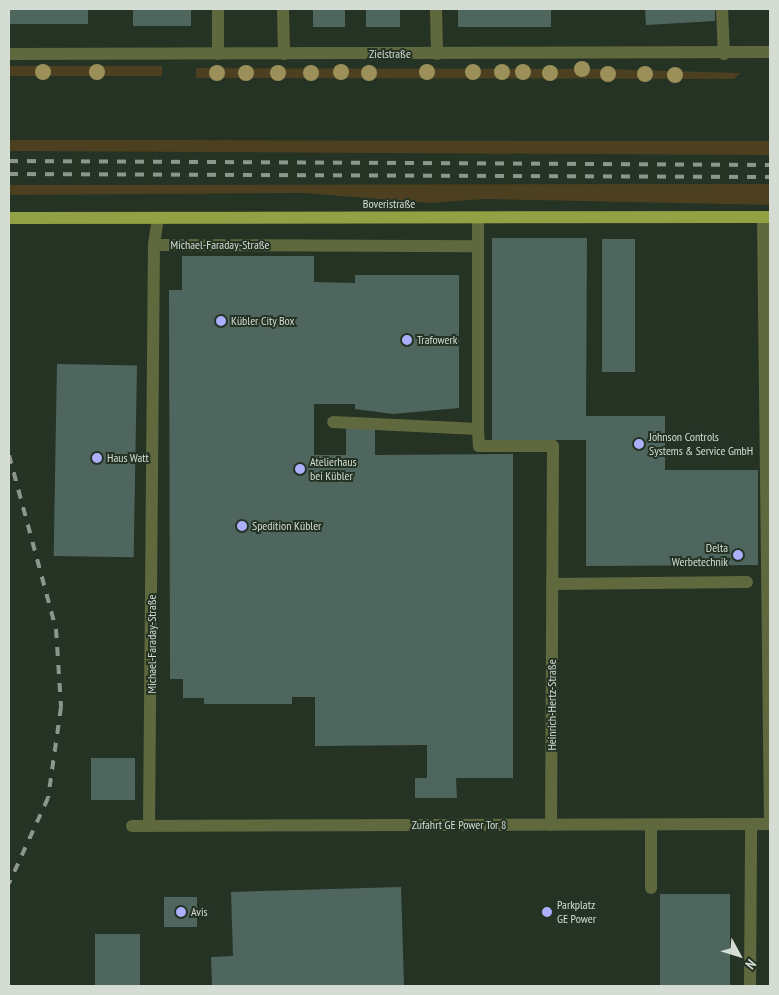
<!DOCTYPE html>
<html>
<head>
<meta charset="utf-8">
<style>
	body { margin:0 }
	#map { position:relative; width:779px; height:995px; overflow:hidden; background:#253325; font-family:"PT Sans Narrow",sans-serif }
	div>[style] { position:absolute }
	.green>* { inset:0; background:#4c4020; transform-origin:0 0 }
	.building>* { inset:0; background:#4f665e; transform-origin:0 0 }
	.minor>* { height:12px; margin:-6px; padding:0 6px; transform-origin:6px; border-radius:6px; background:#60693e }
	.major>* { height:12px; margin:-6px; padding:0 6px; transform-origin:6px; border-radius:6px; background:#92a144 }
	.rail>* { height:4px; margin-top:-2px; transform-origin:0; background:repeating-linear-gradient(90deg,#8c968b 0 9px,transparent 0 18px) }
	.trees>* { width:16px; height:16px; margin:-8px; border-radius:50%; background:#9b905a }
	.dots>* { width:14px; height:14px; translate:-50% -50%; box-sizing:border-box; border:2px solid #253325; border-radius:50% }
	span { translate:-50% -50%; white-space:nowrap; text-align:center; line-height:1.15; -webkit-text-stroke:4px #253325; paint-order:stroke }
	.street-label { font-size:12px; color:#d4dcd3 }
	.poi-label { font-size:12px; color:#d4dcd3 }
	.left { translate:0 -50%; text-align:left }
	.right { translate:-100% -50%; text-align:right }
	.frame { position:absolute; inset:0; border:10px solid #d4dcd3; pointer-events:none }
	.north { position:absolute; left:714px; top:930px; width:50px; height:50px; -webkit-text-stroke:4px #253325; paint-order:stroke; rotate:129deg; font-size:14px; font-weight:700; line-height:20px; text-align:center; color:#d4dcd3 }
	.north::after { content:''; display:block; margin:auto; width:18px; height:22px; background:#d4dcd3; clip-path:polygon(50% 0,100% 100%,50% 72%,0 100%) }
</style>
</head>
<body>
<div id="map">
	<div class="green">
		<div style="left:162px;top:66px;width:10px;height:153px;rotate:90deg"></div>
		<div style="clip-path:polygon(196px 68px,603px 69px,740px 73px,734px 79px,196px 78px)"></div>
		<div style="clip-path:polygon(9px 140px,770px 141px,770px 155px,9px 151px)"></div>
		<div style="clip-path:polygon(743px 184px,770px 184px,770px 205px,484px 199px,430px 203px,304px 193px,9px 195px,9px 185px)"></div>
	</div>
	<div class="building">
		<div style="left:9px;top:9px;width:79px;height:15px"></div>
		<div style="left:133px;top:9px;width:58px;height:17px"></div>
		<div style="left:313px;top:9px;width:32px;height:18px"></div>
		<div style="left:366px;top:9px;width:34px;height:18px"></div>
		<div style="left:458px;top:9px;width:93px;height:18px"></div>
		<div style="clip-path:polygon(645px 9px,715px 9px,715px 21px,646px 25px)"></div>
		<div style="clip-path:polygon(492px 238px,587px 238px,586px 416px,665px 416px,665px 470px,758px 470px,758px 565px,586px 566px,586px 440px,492px 440px)"></div>
		<div style="left:602px;top:239px;width:33px;height:133px"></div>
		<div style="clip-path:polygon(182px 256px,314px 256px,314px 282px,355px 283px,355px 275px,459px 275px,459px 408px,393px 414px,355px 409px,355px 404px,314px 404px,314px 455px,346px 455px,346px 427px,375px 427px,375px 455px,513px 454px,513px 778px,456px 778px,457px 798px,415px 798px,415px 778px,427px 778px,427px 745px,315px 746px,315px 697px,292px 697px,292px 704px,204px 704px,204px 698px,183px 698px,183px 679px,170px 679px,169px 290px,182px 290px)"></div>
		<div style="left:57px;top:364px;width:80px;height:192px;rotate:1deg"></div>
		<div style="left:135px;top:758px;width:42px;height:44px;rotate:90deg"></div>
		<div style="clip-path:polygon(401px 887px,404px 986px,212px 986px,211px 957px,233px 956px,231px 892px)"></div>
		<div style="left:660px;top:894px;width:70px;height:92px"></div>
		<div style="left:197px;top:897px;width:30px;height:33px;rotate:90deg"></div>
		<div style="left:140px;top:934px;width:52px;height:45px;rotate:90deg"></div>
	</div>
	<div class="minor">
		<div style="left:283px;top:9px;width:45px;rotate:88.7deg"></div>
		<div style="left:436px;top:9px;width:45px;rotate:88.7deg"></div>
		<div style="left:722px;top:9px;width:45px;rotate:87.5deg"></div>
		<div style="left:9px;top:54px;width:761px;rotate:-0.15deg"></div>
		<div style="left:218px;top:54px;width:45px;rotate:-90deg"></div>
		<div style="left:763px;top:217px;width:607px;rotate:89.34deg"></div>
		<div style="left:154px;top:245px;width:27px;rotate:-82deg"></div>
		<div style="left:478px;top:246px;width:28px;rotate:-90deg"></div>
		<div style="left:478px;top:429px;width:17px;rotate:87deg"></div>
		<div style="left:479px;top:446px;width:74px"></div>
		<div style="left:553px;top:446px;width:379px;rotate:90.3deg"></div>
		<div style="left:552px;top:584px;width:195px;rotate:-0.6deg"></div>
		<div style="left:132px;top:826px;width:638px;rotate:-0.18deg"></div>
		<div style="left:149px;top:826px;width:581px;rotate:-89.51deg"></div>
		<div style="left:154px;top:245px;width:324px;rotate:0.2deg"></div>
		<div style="left:478px;top:246px;width:183px;rotate:90deg"></div>
		<div style="left:478px;top:429px;width:145px;rotate:-177.2deg"></div>
		<div style="left:651px;top:888px;width:63px;rotate:-90deg"></div>
		<div style="left:750px;top:986px;width:161px;rotate:-89.6deg"></div>
	</div>
	<div class="major">
		<div style="left:9px;top:218px;width:761px;rotate:-0.08deg"></div>
	</div>
	<div class="rail">
		<div style="left:9px;top:161px;width:761px;rotate:0.3deg"></div>
		<div style="left:9px;top:174px;width:761px;rotate:0.23deg"></div>
		<div style="left:9px;top:455px;width:180px;rotate:74.9deg"></div>
		<div style="left:56px;top:629px;width:78px;rotate:86.3deg"></div>
		<div style="left:61px;top:707px;width:92px;rotate:98.1deg"></div>
		<div style="left:48px;top:798px;width:94px;rotate:114.6deg"></div>
	</div>
	<div class="trees">
		<div style="left:582px;top:69px"></div>
		<div style="left:43px;top:72px"></div>
		<div style="left:97px;top:72px"></div>
		<div style="left:341px;top:72px"></div>
		<div style="left:427px;top:72px"></div>
		<div style="left:473px;top:72px"></div>
		<div style="left:502px;top:72px"></div>
		<div style="left:523px;top:72px"></div>
		<div style="left:217px;top:73px"></div>
		<div style="left:246px;top:73px"></div>
		<div style="left:278px;top:73px"></div>
		<div style="left:311px;top:73px"></div>
		<div style="left:369px;top:73px"></div>
		<div style="left:550px;top:73px"></div>
		<div style="left:608px;top:74px"></div>
		<div style="left:645px;top:74px"></div>
		<div style="left:675px;top:75px"></div>
	</div>
	<div class="dots">
		<div style="left:221px;top:321px;background:#acaffb"></div>
		<div style="left:407px;top:340px;background:#acaffb"></div>
		<div style="left:639px;top:444px;background:#acaffb"></div>
		<div style="left:97px;top:458px;background:#acaffb"></div>
		<div style="left:300px;top:469px;background:#acaffb"></div>
		<div style="left:242px;top:526px;background:#acaffb"></div>
		<div style="left:738px;top:555px;background:#acaffb"></div>
		<div style="left:181px;top:912px;background:#acaffb"></div>
		<div style="left:547px;top:912px;background:#acaffb"></div>
	</div>
	<div class="street-label">
		<span style="left:390px;top:54px">Zielstraße</span>
		<span style="left:389px;top:204px">Boveristraße</span>
		<span style="left:220px;top:245px">Michael-Faraday-Straße</span>
		<span style="left:152px;top:644px;rotate:-90deg">Michael-Faraday-Straße</span>
		<span style="left:552px;top:705px;rotate:-90deg">Heinrich-Hertz-Straße</span>
		<span style="left:459px;top:825px">Zufahrt GE Power Tor 8</span>
	</div>
	<div class="poi-label">
		<span class="left" style="left:231px;top:321px">Kübler City Box</span>
		<span class="left" style="left:417px;top:340px">Trafowerk</span>
		<span class="left" style="left:649px;top:444px">Johnson Controls<br>Systems &amp; Service GmbH</span>
		<span class="left" style="left:107px;top:458px">Haus Watt</span>
		<span class="left" style="left:310px;top:469px">Atelierhaus<br>bei Kübler</span>
		<span class="left" style="left:252px;top:526px">Spedition Kübler</span>
		<span class="right" style="left:728px;top:555px">Delta<br>Werbetechnik</span>
		<span class="left" style="left:557px;top:912px">Parkplatz<br>GE Power</span>
		<span class="left" style="left:191px;top:912px">Avis</span>
	</div>
	<div class="frame"></div>
	<div class="north">N</div>
</div>
</body>
</html>
